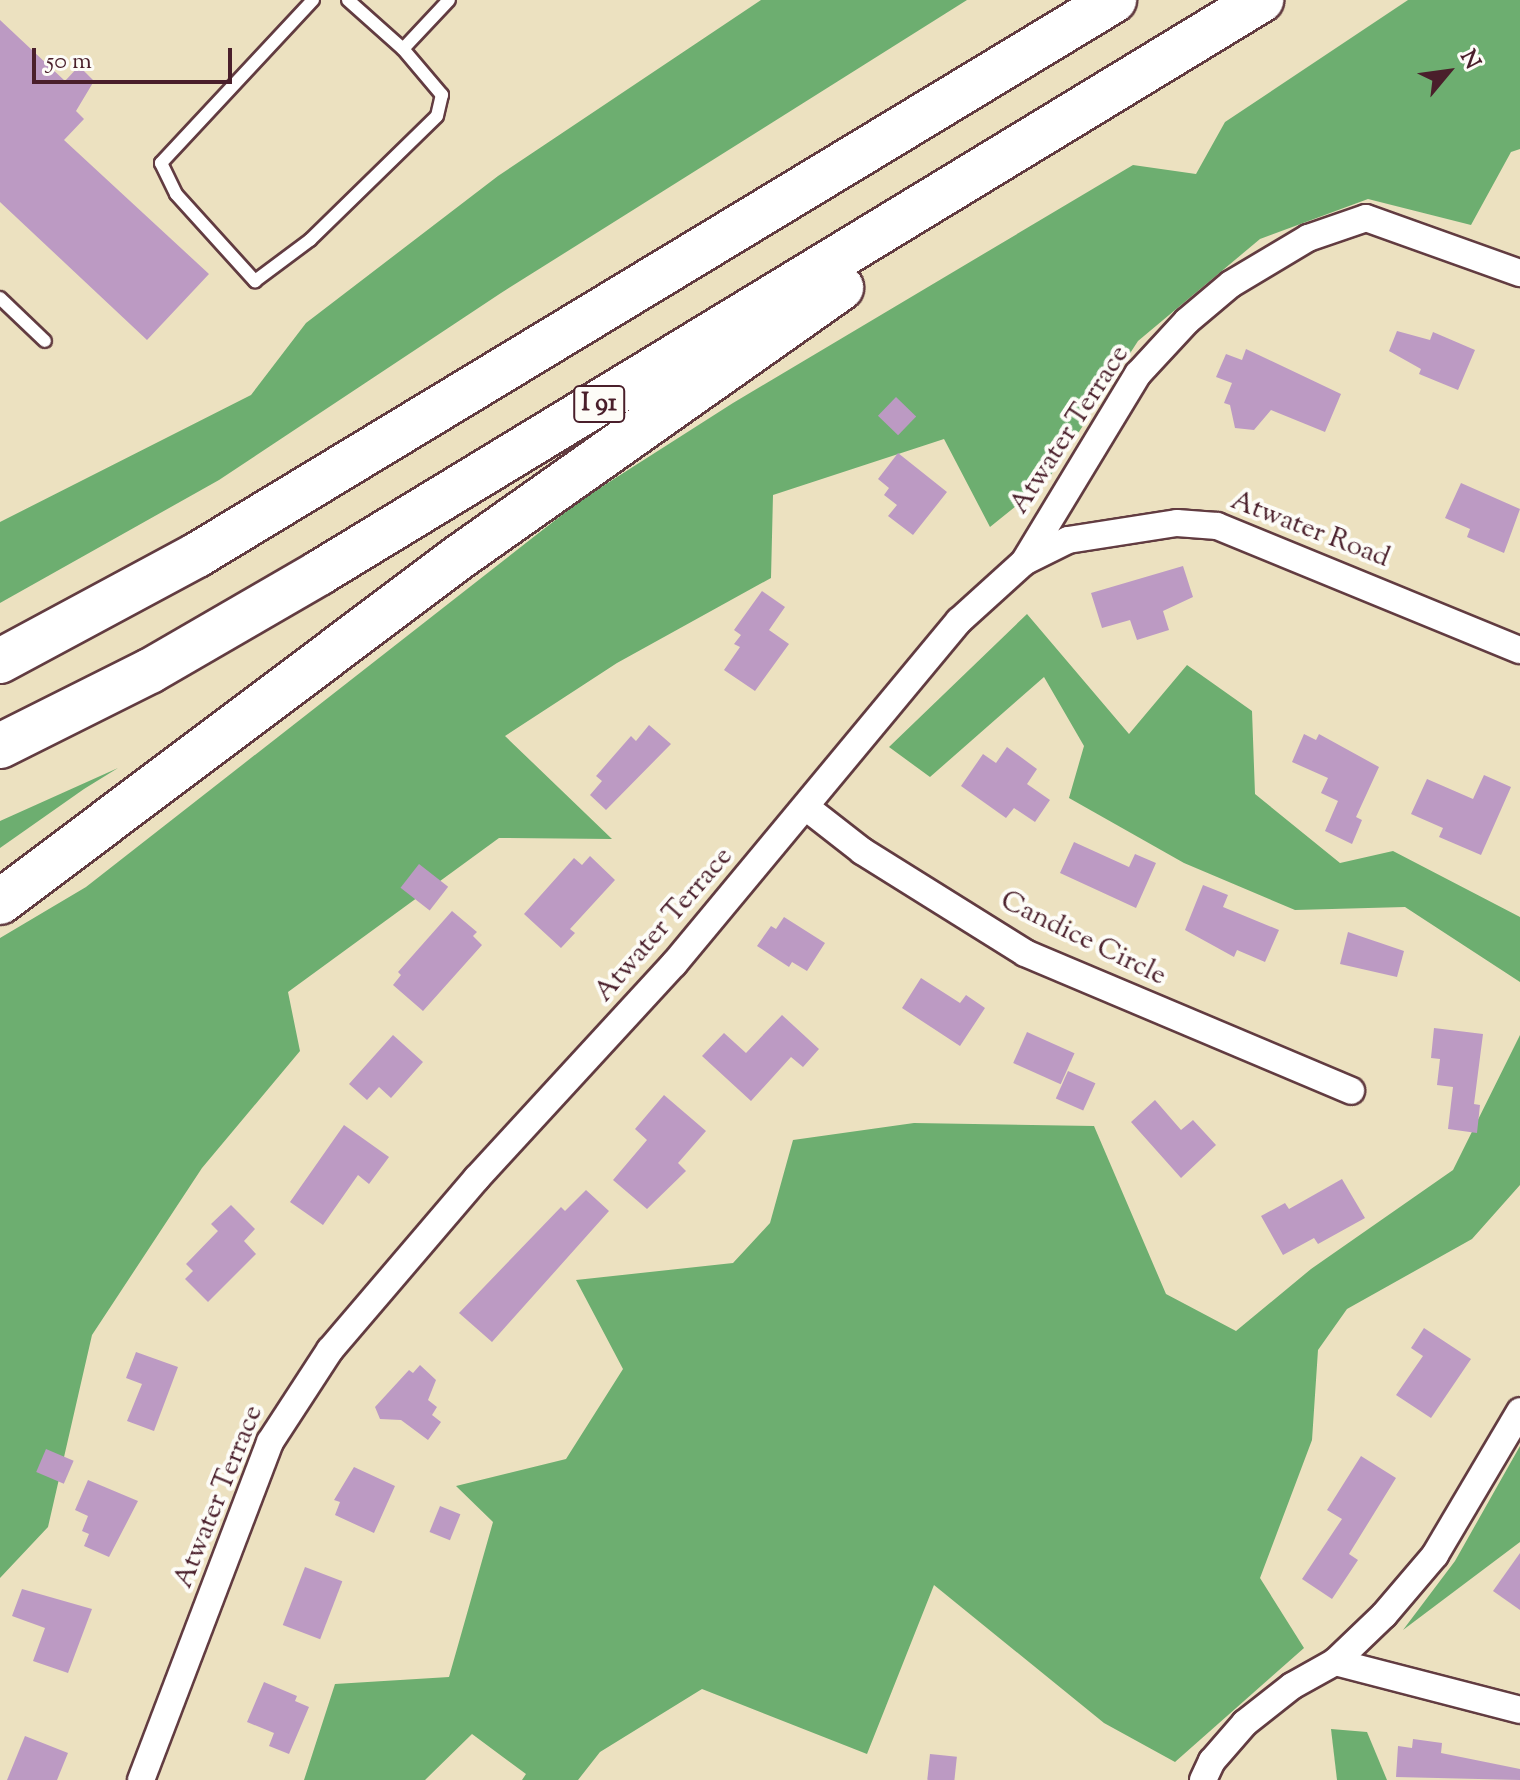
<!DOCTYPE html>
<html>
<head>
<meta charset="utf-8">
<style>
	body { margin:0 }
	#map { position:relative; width:1520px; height:1780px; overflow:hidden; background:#ece1c0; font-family:"Sorts Mill Goudy",serif }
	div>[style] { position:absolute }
	.forest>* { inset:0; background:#6dae70 }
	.building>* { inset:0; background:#bc9ac3; transform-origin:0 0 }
	.roads { filter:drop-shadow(2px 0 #623c41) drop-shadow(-2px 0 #623c41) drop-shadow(0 2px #623c41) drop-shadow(0 -2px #623c41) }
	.service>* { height:12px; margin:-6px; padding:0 6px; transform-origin:6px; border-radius:6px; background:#fff }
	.minor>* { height:26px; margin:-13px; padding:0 13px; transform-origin:13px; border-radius:13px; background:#fff }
	.motorway>* { height:44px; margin:-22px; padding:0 22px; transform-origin:22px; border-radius:22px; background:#fff }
	span { translate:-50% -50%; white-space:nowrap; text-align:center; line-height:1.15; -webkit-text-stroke:8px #fdfcf7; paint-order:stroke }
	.shield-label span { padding:2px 6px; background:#fdfcf7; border:2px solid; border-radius:6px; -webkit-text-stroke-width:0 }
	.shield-label { font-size:26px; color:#4a1f2b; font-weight:700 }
	.street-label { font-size:28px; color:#4a1f2b }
	.north { position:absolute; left:1408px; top:32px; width:80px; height:80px; -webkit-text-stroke:6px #fdfcf7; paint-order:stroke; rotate:61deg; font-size:22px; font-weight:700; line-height:32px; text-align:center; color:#4a1f2b }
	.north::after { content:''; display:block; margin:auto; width:28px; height:36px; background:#4a1f2b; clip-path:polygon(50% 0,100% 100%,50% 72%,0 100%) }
	.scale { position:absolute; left:32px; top:48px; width:200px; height:36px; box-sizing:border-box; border:4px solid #4a1f2b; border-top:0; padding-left:10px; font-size:24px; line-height:28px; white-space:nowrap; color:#4a1f2b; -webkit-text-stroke:6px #fdfcf7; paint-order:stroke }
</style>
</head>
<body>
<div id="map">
	<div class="forest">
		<div style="clip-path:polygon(761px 0,967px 0,501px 293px,219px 480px,0 603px,0 522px,251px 395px,306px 323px,498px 176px)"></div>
		<div style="clip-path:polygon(1408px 0,1520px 0,1520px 149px,1511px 152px,1471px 225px,1368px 199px,1260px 239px,1138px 341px,1047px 481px,990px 527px,944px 439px,773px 495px,771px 578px,617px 663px,505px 736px,612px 839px,499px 838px,288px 992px,300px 1051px,202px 1168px,92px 1335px,48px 1527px,0 1578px,0 938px,86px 887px,581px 500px,733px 403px,1133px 165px,1196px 174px,1225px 122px)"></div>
		<div style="clip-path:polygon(1027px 614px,1129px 734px,1187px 665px,1252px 711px,1255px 794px,1340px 863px,1393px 851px,1520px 917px,1520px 982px,1405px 907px,1295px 910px,1184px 863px,1069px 798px,1084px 746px,1044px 677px,930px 777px,889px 747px)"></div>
		<div style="clip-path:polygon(118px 768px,84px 789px,0 848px,0 821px)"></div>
		<div style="clip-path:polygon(1520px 1035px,1520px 1185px,1472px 1239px,1347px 1309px,1318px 1350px,1312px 1440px,1260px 1578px,1304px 1648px,1175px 1762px,1104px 1723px,934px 1585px,867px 1754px,702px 1689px,600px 1752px,578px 1780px,522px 1780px,526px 1774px,472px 1734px,425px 1780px,304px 1780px,335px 1684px,449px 1677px,493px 1522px,456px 1486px,566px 1459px,623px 1369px,576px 1280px,733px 1263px,770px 1223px,793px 1140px,914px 1123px,1094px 1126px,1166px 1294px,1236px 1331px,1311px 1269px,1453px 1170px)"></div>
		<div style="clip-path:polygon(1520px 1446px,1520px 1542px,1403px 1630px,1455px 1561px)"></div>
		<div style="clip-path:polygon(1331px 1729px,1367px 1732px,1387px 1780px,1337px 1780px)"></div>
	</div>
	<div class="building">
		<div style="clip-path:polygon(0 20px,65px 81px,79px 66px,94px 81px,76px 111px,84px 119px,64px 140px,209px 274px,147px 340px,0 202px)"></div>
		<div style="clip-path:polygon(1397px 331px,1430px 340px,1433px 332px,1475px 350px,1458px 390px,1419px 374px,1421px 369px,1389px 351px)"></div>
		<div style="clip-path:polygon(1246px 349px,1341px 394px,1325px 432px,1271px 410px,1254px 430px,1235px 428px,1230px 405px,1224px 403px,1232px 383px,1216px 377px,1226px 354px,1242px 360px)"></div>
		<div style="left:896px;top:397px;width:28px;height:26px;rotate:44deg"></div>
		<div style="clip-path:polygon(898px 453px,947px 492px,913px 535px,888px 516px,897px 505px,884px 495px,889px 488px,878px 479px)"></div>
		<div style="clip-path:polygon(1461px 483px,1520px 509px,1504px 553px,1467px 537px,1470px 529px,1445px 518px)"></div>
		<div style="clip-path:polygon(1183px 566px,1193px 597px,1163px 611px,1169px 630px,1137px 640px,1130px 620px,1102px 628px,1091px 593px)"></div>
		<div style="clip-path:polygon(762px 591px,785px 607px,769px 630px,789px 644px,755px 691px,724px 670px,740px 647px,734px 644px,741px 635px,734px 630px)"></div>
		<div style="clip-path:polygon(649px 725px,671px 744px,606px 810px,590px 795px,602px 781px,596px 776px,631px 736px,636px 741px)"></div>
		<div style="clip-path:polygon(1304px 734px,1316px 740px,1319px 734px,1379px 767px,1356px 817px,1362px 820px,1352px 844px,1325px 831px,1338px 801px,1321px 793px,1328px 778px,1292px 762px)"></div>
		<div style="clip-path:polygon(1007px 747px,1037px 769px,1027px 784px,1050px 800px,1035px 822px,1014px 808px,1006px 818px,961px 786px,983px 754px,996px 763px)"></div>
		<div style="clip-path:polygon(1484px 775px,1511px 787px,1481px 855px,1439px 837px,1443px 828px,1411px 814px,1427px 779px,1473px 799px)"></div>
		<div style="clip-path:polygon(1074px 842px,1129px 867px,1135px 854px,1156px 863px,1136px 908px,1060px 873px)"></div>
		<div style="clip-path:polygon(590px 856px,615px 880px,570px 929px,575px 933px,561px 948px,524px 914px,574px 858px,582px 865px)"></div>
		<div style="left:419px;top:864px;width:37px;height:30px;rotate:38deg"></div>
		<div style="clip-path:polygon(1203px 885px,1228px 895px,1223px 907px,1279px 930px,1265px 962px,1237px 950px,1234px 957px,1185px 930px)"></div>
		<div style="clip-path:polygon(452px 911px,477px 932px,473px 936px,482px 945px,423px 1011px,393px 985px,401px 975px,398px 972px)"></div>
		<div style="clip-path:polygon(784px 917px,825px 943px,807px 971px,792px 962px,789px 967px,757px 946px,771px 926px,776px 929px)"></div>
		<div style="clip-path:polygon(1348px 932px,1404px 951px,1397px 977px,1340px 964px)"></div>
		<div style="clip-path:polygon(921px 978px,960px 1003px,966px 995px,985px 1008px,960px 1046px,902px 1008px)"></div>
		<div style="clip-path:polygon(782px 1015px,819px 1049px,803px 1067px,791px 1057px,751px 1101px,702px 1056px,724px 1033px,746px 1053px)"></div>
		<div style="clip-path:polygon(1434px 1028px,1483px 1034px,1474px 1104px,1480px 1105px,1477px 1133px,1448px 1129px,1453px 1087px,1437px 1085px,1440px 1059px,1431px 1058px)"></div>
		<div style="left:1027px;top:1032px;width:52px;height:34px;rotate:24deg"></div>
		<div style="clip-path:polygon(393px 1035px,423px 1062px,391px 1098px,379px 1087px,367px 1100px,349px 1084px)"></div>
		<div style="left:1068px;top:1071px;width:30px;height:30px;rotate:24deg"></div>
		<div style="clip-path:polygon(664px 1095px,706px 1131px,678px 1163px,686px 1171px,647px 1209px,613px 1180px,647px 1140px,635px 1129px)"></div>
		<div style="clip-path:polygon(1155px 1100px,1181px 1130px,1193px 1120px,1216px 1145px,1181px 1178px,1131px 1122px)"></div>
		<div style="clip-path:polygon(344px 1125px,389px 1157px,369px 1184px,358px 1175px,323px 1225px,290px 1202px)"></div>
		<div style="clip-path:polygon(1342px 1179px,1365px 1218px,1318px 1244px,1314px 1238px,1283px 1255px,1261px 1216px,1285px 1203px,1289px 1209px)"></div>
		<div style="clip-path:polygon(586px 1190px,609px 1211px,492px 1342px,459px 1313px,561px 1207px,565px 1211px)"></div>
		<div style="clip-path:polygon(231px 1205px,255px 1229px,244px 1241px,256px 1254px,208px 1302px,185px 1279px,193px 1271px,186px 1264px,218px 1231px,211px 1224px)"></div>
		<div style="clip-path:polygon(1424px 1328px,1471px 1359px,1431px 1418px,1396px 1395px,1423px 1356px,1411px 1348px)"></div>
		<div style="clip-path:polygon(136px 1352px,178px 1367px,154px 1431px,127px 1421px,142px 1384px,126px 1378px)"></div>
		<div style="clip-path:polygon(420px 1365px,436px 1380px,428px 1400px,437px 1407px,432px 1415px,441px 1422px,428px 1440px,401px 1420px,380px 1419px,375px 1407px,409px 1370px,413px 1373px)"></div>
		<div style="left:46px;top:1449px;width:30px;height:25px;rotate:23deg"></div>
		<div style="clip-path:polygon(1361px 1456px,1396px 1478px,1349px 1554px,1358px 1560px,1332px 1599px,1302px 1579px,1342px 1519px,1327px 1510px)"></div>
		<div style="clip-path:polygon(354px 1467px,395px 1486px,374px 1533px,335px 1515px,340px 1502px,334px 1500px)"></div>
		<div style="clip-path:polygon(88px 1480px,138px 1501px,109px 1557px,84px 1546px,89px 1534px,82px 1531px,88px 1516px,75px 1510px)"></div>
		<div style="left:440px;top:1506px;width:22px;height:28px;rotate:22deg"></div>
		<div style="clip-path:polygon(1520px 1553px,1520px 1610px,1493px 1591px)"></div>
		<div style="left:305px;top:1567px;width:40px;height:62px;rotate:21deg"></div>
		<div style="clip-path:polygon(22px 1589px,92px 1609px,68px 1673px,33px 1661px,45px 1628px,12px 1616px)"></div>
		<div style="clip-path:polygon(264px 1682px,297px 1696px,295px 1701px,309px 1707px,289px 1754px,269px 1746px,274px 1733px,247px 1722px)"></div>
		<div style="clip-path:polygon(25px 1736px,68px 1753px,57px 1780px,7px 1780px)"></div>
		<div style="clip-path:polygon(1413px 1739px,1442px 1743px,1441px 1753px,1520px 1769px,1520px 1780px,1396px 1777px,1398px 1746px,1412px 1748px)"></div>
		<div style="left:930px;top:1754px;width:27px;height:26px;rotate:6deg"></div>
	</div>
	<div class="roads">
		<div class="service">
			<div style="left:313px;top:0;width:223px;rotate:133deg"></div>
			<div style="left:161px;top:163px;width:34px;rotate:64deg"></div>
			<div style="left:176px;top:194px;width:118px;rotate:47.8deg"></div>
			<div style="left:255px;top:281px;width:69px;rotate:-36.7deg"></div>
			<div style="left:310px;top:240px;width:177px;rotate:-44.3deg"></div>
			<div style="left:437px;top:116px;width:22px;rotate:-77deg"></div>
			<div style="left:442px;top:95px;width:60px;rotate:-130.3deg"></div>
			<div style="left:403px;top:49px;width:67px;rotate:-46.8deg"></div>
			<div style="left:348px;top:0;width:74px;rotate:41.7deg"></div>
			<div style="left:0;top:298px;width:62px;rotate:43.7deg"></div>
		</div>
		<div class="minor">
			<div style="left:1024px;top:562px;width:49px;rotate:-26.6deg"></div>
			<div style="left:1068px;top:540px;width:110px;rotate:-8.9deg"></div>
			<div style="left:1177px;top:523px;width:40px;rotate:4.3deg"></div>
			<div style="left:1217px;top:526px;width:327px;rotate:22.3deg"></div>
			<div style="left:807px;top:808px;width:70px;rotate:38deg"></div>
			<div style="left:862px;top:851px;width:192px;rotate:32deg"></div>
			<div style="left:1025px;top:953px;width:354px;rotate:22.9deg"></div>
			<div style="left:1335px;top:1662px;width:191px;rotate:14.5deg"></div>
			<div style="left:141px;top:1780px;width:362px;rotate:-69.1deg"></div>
			<div style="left:270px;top:1442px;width:110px;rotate:-56.9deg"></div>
			<div style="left:330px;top:1350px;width:226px;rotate:-49.5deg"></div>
			<div style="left:477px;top:1178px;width:291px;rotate:-47.4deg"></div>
			<div style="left:674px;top:964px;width:446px;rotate:-50.3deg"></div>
			<div style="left:959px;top:621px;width:88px;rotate:-42.2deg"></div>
			<div style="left:1024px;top:562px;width:220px;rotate:-58.8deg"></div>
			<div style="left:1138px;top:374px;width:72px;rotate:-47.2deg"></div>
			<div style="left:1187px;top:321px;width:57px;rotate:-40.1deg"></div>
			<div style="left:1231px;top:284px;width:90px;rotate:-30.9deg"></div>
			<div style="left:1308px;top:238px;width:61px;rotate:-19deg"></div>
			<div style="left:1366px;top:218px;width:164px;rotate:19.7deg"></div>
			<div style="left:1203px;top:1780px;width:21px;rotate:-65deg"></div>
			<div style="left:1212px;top:1761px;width:50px;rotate:-49deg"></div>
			<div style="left:1245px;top:1723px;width:60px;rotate:-38.2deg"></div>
			<div style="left:1292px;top:1686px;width:49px;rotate:-29.2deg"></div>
			<div style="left:1335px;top:1662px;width:68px;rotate:-43.8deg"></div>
			<div style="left:1384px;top:1615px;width:79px;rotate:-49.6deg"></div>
			<div style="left:1435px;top:1555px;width:167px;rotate:-59.4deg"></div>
		</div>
		<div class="motorway">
			<div style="left:0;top:661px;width:224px;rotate:-28.3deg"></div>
			<div style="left:197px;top:555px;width:1072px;rotate:-31.18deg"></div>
			<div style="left:0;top:746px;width:168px;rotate:-26.6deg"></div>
			<div style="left:150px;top:671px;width:195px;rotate:-30.1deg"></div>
			<div style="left:319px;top:573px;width:1103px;rotate:-31.31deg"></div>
			<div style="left:0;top:902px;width:573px;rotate:-36.91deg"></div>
			<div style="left:458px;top:558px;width:469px;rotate:-35.2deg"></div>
		</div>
	</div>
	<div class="shield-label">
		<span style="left:599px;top:404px">I 91</span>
	</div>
	<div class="street-label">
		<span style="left:1070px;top:430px;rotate:-57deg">Atwater Terrace</span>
		<span style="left:1310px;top:530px;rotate:21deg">Atwater Road</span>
		<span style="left:664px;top:925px;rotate:-49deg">Atwater Terrace</span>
		<span style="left:1083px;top:939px;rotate:26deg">Candice Circle</span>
		<span style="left:219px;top:1497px;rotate:-68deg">Atwater Terrace</span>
	</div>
	<div class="north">N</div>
	<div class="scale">50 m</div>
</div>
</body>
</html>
